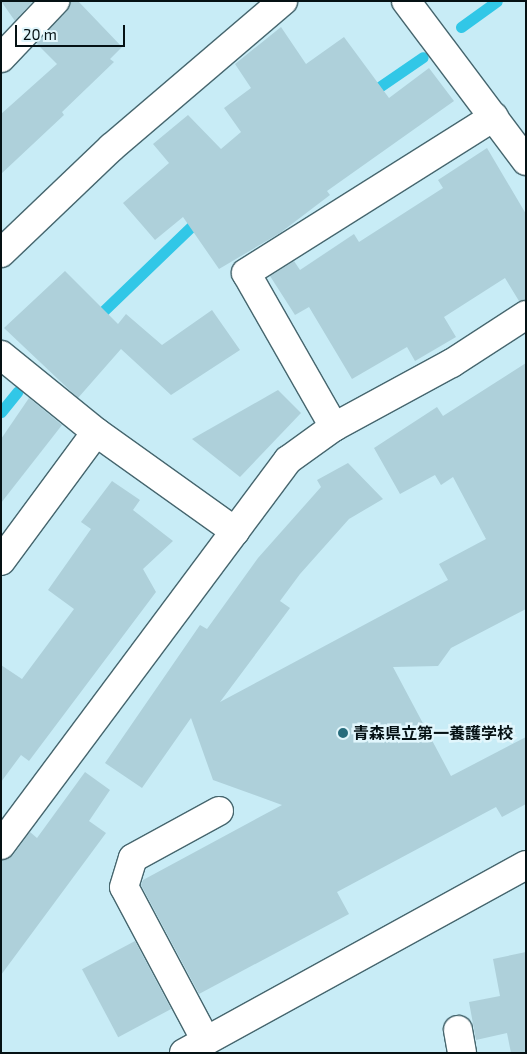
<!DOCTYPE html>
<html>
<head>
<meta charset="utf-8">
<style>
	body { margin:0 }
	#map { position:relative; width:527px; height:1054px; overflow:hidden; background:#c8ecf6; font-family:"Exo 2","Noto Sans JP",sans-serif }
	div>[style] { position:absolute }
	.stream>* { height:11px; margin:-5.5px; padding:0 5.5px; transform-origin:5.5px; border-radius:5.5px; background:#31c7e7 }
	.building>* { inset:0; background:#aed0da; transform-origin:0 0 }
	.roads { filter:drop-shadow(1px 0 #46666e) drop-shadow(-1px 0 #46666e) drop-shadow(0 1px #46666e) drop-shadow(0 -1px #46666e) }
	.minor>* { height:28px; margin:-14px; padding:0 14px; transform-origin:14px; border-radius:14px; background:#fff }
	.dots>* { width:14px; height:14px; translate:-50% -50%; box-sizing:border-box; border:2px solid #e1f6fc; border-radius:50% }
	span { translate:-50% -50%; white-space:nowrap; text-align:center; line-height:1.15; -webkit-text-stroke:5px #e1f6fc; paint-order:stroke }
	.poi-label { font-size:16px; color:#051114; font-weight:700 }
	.left { translate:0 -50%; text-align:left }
	.frame { position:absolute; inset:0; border:2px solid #051114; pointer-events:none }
	.scale { position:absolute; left:15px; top:25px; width:110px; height:22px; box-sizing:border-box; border:2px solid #051114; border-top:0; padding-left:6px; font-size:15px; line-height:18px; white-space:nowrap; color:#051114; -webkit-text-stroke:4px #e1f6fc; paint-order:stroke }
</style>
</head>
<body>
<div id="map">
	<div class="stream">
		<div style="left:461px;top:27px;width:44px;rotate:-35.8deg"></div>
		<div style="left:369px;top:94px;width:65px;rotate:-34.4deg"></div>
		<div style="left:94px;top:320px;width:149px;rotate:-43.9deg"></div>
		<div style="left:1px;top:412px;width:26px;rotate:-51deg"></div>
	</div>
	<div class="building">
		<div style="clip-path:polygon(1px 1px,33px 1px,15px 21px)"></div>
		<div style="clip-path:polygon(70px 1px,78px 1px,122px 47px,110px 59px,114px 62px,62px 112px,64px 115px,1px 174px,1px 114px,57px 64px,36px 43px,66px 12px)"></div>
		<div style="clip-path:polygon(281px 27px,306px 64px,344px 37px,389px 98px,429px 68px,454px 101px,327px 191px,330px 195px,280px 233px,219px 269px,183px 217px,155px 240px,123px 203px,169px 163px,153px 144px,188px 115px,221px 149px,241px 132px,224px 108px,251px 88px,235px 64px)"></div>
		<div style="clip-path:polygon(487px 148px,526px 214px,526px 299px,519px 301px,505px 278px,444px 317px,456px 337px,415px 361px,407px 347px,352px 379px,309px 307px,295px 315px,270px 276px,294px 261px,300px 270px,354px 234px,359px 242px,443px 188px,438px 180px)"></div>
		<div style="clip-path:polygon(65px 271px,118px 324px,126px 314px,162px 345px,212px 310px,240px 350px,171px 395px,121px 349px,78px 398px,4px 328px)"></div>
		<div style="clip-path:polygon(526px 363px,526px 609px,451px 648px,438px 666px,393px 667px,451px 776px,526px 737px,526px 804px,502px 817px,496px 807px,337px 892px,349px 914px,199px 994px,141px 885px,143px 880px,282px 805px,213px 780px,191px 718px,142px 788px,105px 763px,200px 625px,207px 629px,258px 558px,321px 487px,317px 480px,348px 463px,383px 499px,349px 519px,300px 574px,280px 601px,290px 608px,220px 702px,448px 580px,439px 564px,486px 539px,453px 477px,441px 485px,435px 475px,400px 494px,374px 448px,437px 407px,443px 416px)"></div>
		<div style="clip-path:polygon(278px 390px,301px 413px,240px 477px,192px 439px)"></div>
		<div style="clip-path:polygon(29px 398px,62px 425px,1px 503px,1px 439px)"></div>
		<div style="clip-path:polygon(112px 481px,140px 500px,133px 510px,173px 541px,143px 569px,156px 592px,29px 761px,21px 755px,1px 782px,1px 665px,22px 679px,74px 609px,48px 590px,91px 529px,81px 522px)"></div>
		<div style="clip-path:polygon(85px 772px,110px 790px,89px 821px,106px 833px,1px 975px,1px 860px,13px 855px,30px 832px,37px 838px)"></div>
		<div style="left:135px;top:941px;width:77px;height:60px;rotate:62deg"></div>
		<div style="clip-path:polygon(526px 952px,526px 1053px,511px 1053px,507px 1033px,476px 1040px,469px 1002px,500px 996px,493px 959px)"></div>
	</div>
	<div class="roads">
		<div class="minor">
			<div style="left:406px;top:1px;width:200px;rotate:53.1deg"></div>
			<div style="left:1px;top:58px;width:79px;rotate:-46.5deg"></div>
			<div style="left:1px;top:253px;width:153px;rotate:-43.7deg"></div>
			<div style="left:112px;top:147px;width:225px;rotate:-40.5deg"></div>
			<div style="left:1px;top:355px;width:122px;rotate:39deg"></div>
			<div style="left:96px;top:432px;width:171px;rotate:35.5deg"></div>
			<div style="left:334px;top:427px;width:177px;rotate:-119.7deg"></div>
			<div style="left:246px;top:273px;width:293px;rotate:-32.2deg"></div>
			<div style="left:1px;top:561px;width:160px;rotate:-53.6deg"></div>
			<div style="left:1px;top:845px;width:480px;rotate:-53.3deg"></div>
			<div style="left:288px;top:460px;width:57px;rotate:-35.7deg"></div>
			<div style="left:334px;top:427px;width:134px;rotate:-28.5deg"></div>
			<div style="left:452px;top:363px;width:88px;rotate:-33deg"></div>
			<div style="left:458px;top:1030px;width:23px;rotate:80deg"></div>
			<div style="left:206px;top:1041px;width:174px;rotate:-118deg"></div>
			<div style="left:124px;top:887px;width:30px;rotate:-73deg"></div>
			<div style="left:133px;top:858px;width:98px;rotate:-28.7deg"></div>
			<div style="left:184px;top:1053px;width:390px;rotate:-28.8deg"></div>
		</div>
	</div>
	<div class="dots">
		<div style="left:343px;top:733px;background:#276c7c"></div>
	</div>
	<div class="poi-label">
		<span class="left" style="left:353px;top:733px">青森県立第一養護学校</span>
	</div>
	<div class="frame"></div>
	<div class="scale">20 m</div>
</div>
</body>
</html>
